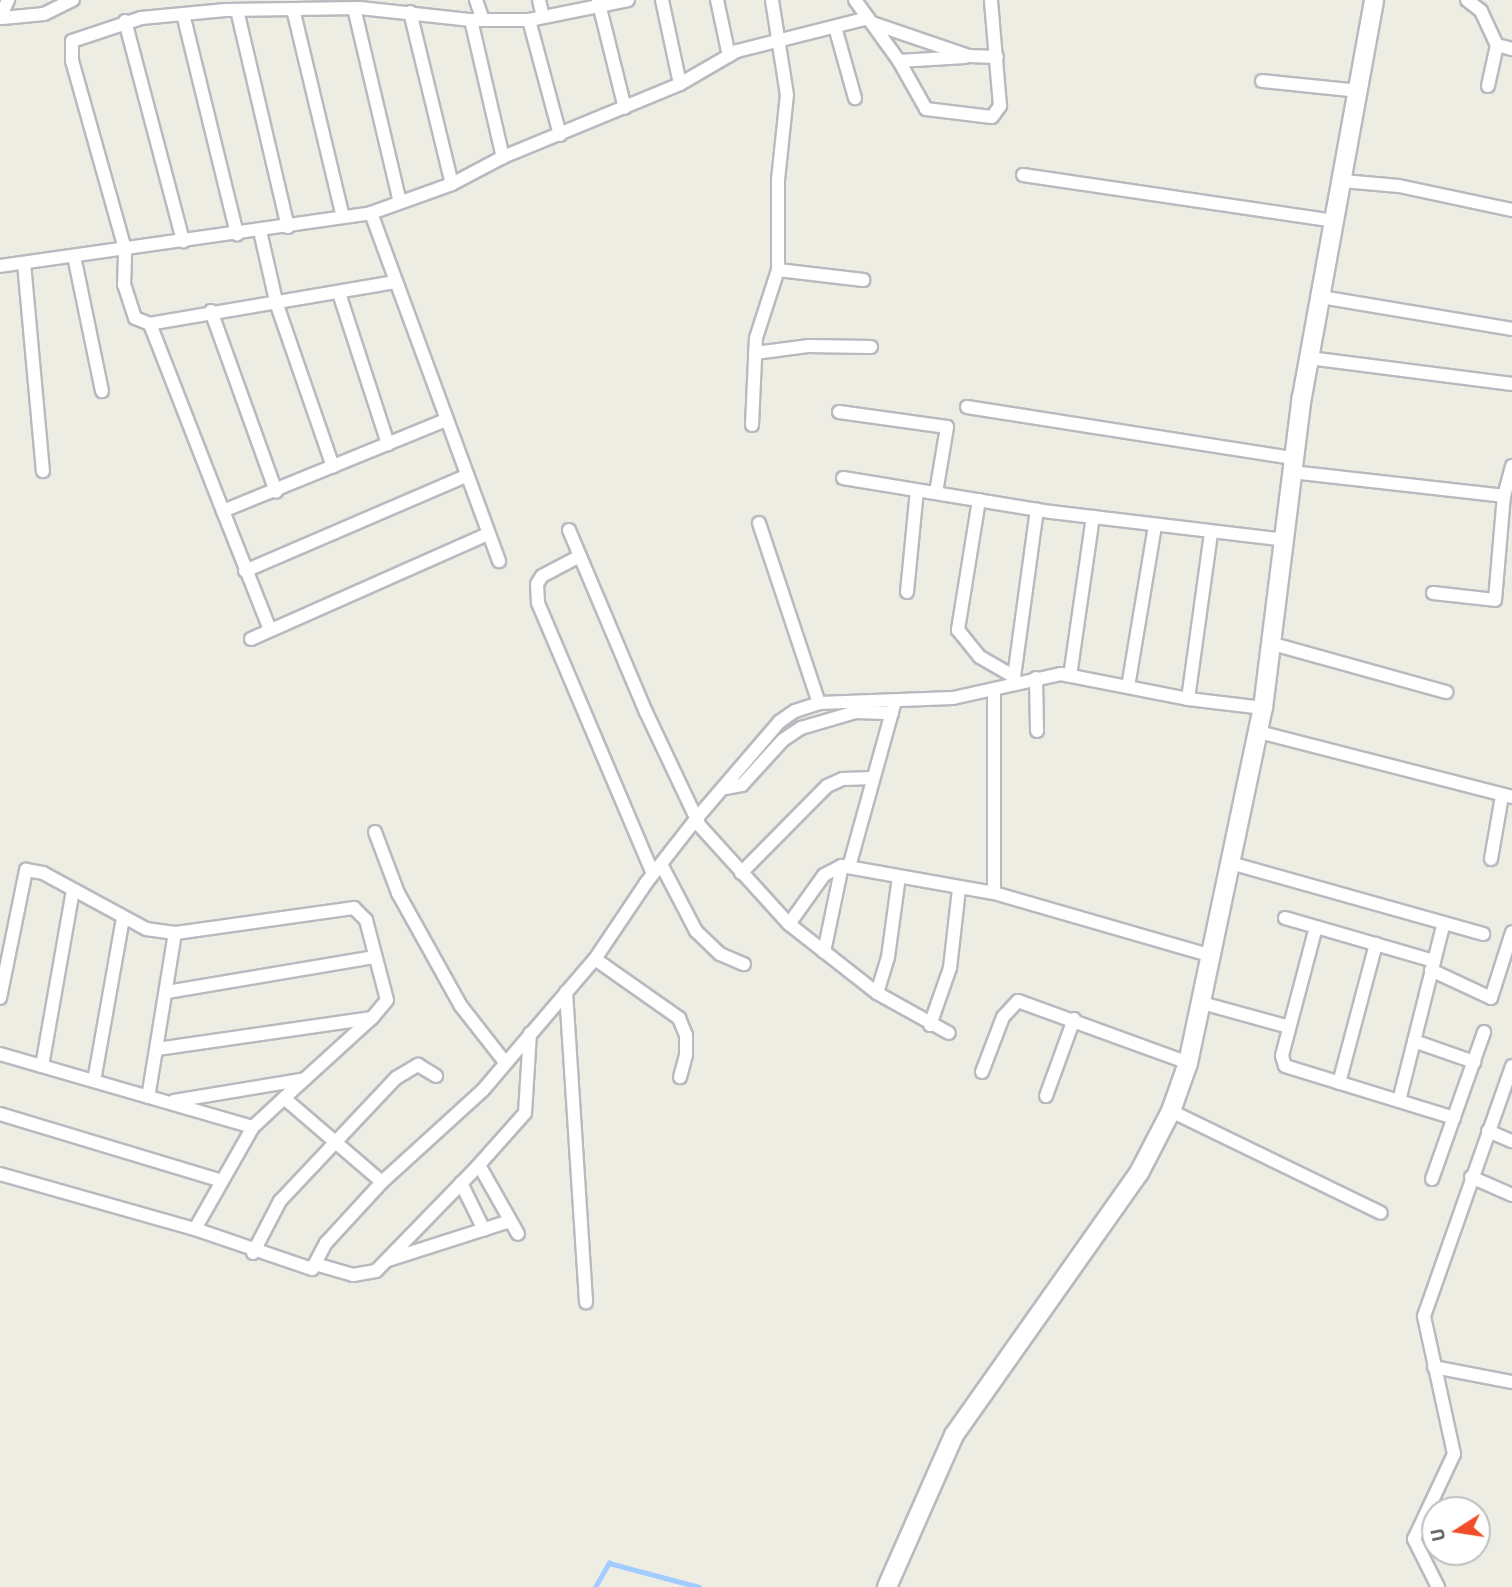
<!DOCTYPE html>
<html>
<head>
<meta charset="utf-8">
<style>
	body { margin:0 }
	#map { position:relative; width:1512px; height:1587px; overflow:hidden; background:#eeede3; font-family:"Titillium Web",sans-serif }
	div>[style] { position:absolute }
	.stream>* { height:4.5px; margin:-2.25px; padding:0 2.25px; transform-origin:2.25px; border-radius:2.25px; background:#a2ccff }
	.roads { filter:drop-shadow(2px 0 #b8bac0) drop-shadow(-2px 0 #b8bac0) drop-shadow(0 2px #b8bac0) drop-shadow(0 -2px #b8bac0) }
	.street>* { height:12px; margin:-6px; padding:0 6px; transform-origin:6px; border-radius:6px; background:#fff }
	.secondary>* { height:18px; margin:-9px; padding:0 9px; transform-origin:9px; border-radius:9px; background:#fff }
	span { translate:-50% -50%; white-space:nowrap; text-align:center; line-height:1.15; -webkit-text-stroke:5px #fff; paint-order:stroke }
	.north { position:absolute; left:1421px; top:1496px; width:70px; height:70px; box-sizing:border-box; background:#fff; border:2px solid #bdbfc1; border-radius:50%; rotate:258deg; font-size:19px; font-weight:700; line-height:28px; text-align:center; color:#5b5e64 }
	.north::after { content:''; display:block; margin:auto; width:24px; height:32px; background:#f14d26; clip-path:polygon(50% 0,100% 100%,50% 72%,0 100%) }
</style>
</head>
<body>
<div id="map">
	<div class="stream">
		<div style="left:595px;top:1587px;width:28px;rotate:-60deg"></div>
		<div style="left:609px;top:1563px;width:93px;rotate:14.9deg"></div>
	</div>
	<div class="roads">
		<div class="street">
			<div style="left:476px;top:0;width:21px;rotate:71deg"></div>
			<div style="left:539px;top:0;width:17px;rotate:77deg"></div>
			<div style="left:598px;top:0;width:111px;rotate:76deg"></div>
			<div style="left:662px;top:0;width:86px;rotate:77.9deg"></div>
			<div style="left:717px;top:0;width:57px;rotate:77.9deg"></div>
			<div style="left:855px;top:0;width:75px;rotate:54.2deg"></div>
			<div style="left:899px;top:61px;width:55px;rotate:60.6deg"></div>
			<div style="left:926px;top:109px;width:66px;rotate:6.9deg"></div>
			<div style="left:992px;top:117px;width:14px;rotate:-54deg"></div>
			<div style="left:1000px;top:106px;width:106px;rotate:-94.9deg"></div>
			<div style="left:1467px;top:0;width:18px;rotate:38deg"></div>
			<div style="left:1481px;top:11px;width:38px;rotate:65deg"></div>
			<div style="left:1497px;top:45px;width:42px;rotate:102.4deg"></div>
			<div style="left:354px;top:8px;width:199px;rotate:76.7deg"></div>
			<div style="left:293px;top:9px;width:214px;rotate:76.5deg"></div>
			<div style="left:237px;top:10px;width:223px;rotate:76.8deg"></div>
			<div style="left:410px;top:12px;width:177px;rotate:76.3deg"></div>
			<div style="left:183px;top:14px;width:227px;rotate:76.2deg"></div>
			<div style="left:0;top:18px;width:20px;rotate:-66deg"></div>
			<div style="left:3px;top:18px;width:41px;rotate:-5.6deg"></div>
			<div style="left:44px;top:14px;width:32px;rotate:-26deg"></div>
			<div style="left:471px;top:20px;width:141px;rotate:76.9deg"></div>
			<div style="left:529px;top:20px;width:119px;rotate:74.9deg"></div>
			<div style="left:125px;top:21px;width:228px;rotate:75.2deg"></div>
			<div style="left:872px;top:23px;width:102px;rotate:18.8deg"></div>
			<div style="left:969px;top:56px;width:28px;rotate:2deg"></div>
			<div style="left:835px;top:27px;width:74px;rotate:74.3deg"></div>
			<div style="left:1497px;top:45px;width:16px;rotate:15deg"></div>
			<div style="left:899px;top:61px;width:66px;rotate:-3.5deg"></div>
			<div style="left:1262px;top:81px;width:97px;rotate:5.9deg"></div>
			<div style="left:1023px;top:175px;width:316px;rotate:8.4deg"></div>
			<div style="left:1343px;top:181px;width:56px;rotate:5.1deg"></div>
			<div style="left:1399px;top:186px;width:116px;rotate:12deg"></div>
			<div style="left:371px;top:213px;width:371px;rotate:69.8deg"></div>
			<div style="left:260px;top:231px;width:76px;rotate:77.1deg"></div>
			<div style="left:277px;top:305px;width:171px;rotate:70.9deg"></div>
			<div style="left:74px;top:256px;width:138px;rotate:78.3deg"></div>
			<div style="left:24px;top:263px;width:209px;rotate:84.8deg"></div>
			<div style="left:0;top:266px;width:375px;rotate:-8.1deg"></div>
			<div style="left:371px;top:213px;width:86px;rotate:-19.7deg"></div>
			<div style="left:452px;top:184px;width:58px;rotate:-27.9deg"></div>
			<div style="left:503px;top:157px;width:191px;rotate:-22.4deg"></div>
			<div style="left:680px;top:84px;width:66px;rotate:-30.1deg"></div>
			<div style="left:737px;top:51px;width:135px;rotate:-14.1deg"></div>
			<div style="left:778px;top:270px;width:86px;rotate:6.7deg"></div>
			<div style="left:395px;top:282px;width:249px;rotate:170.3deg"></div>
			<div style="left:150px;top:324px;width:16px;rotate:-158deg"></div>
			<div style="left:135px;top:318px;width:35px;rotate:-108deg"></div>
			<div style="left:124px;top:285px;width:36px;rotate:-88deg"></div>
			<div style="left:125px;top:249px;width:195px;rotate:-105.7deg"></div>
			<div style="left:72px;top:61px;width:20px;rotate:-90deg"></div>
			<div style="left:72px;top:41px;width:73px;rotate:-18.4deg"></div>
			<div style="left:141px;top:18px;width:85px;rotate:-5.4deg"></div>
			<div style="left:226px;top:10px;width:134px;rotate:-0.9deg"></div>
			<div style="left:360px;top:8px;width:112px;rotate:6.2deg"></div>
			<div style="left:471px;top:20px;width:58px"></div>
			<div style="left:529px;top:20px;width:101px;rotate:-11.4deg"></div>
			<div style="left:339px;top:293px;width:159px;rotate:72deg"></div>
			<div style="left:1321px;top:297px;width:194px;rotate:9.5deg"></div>
			<div style="left:211px;top:311px;width:192px;rotate:70.2deg"></div>
			<div style="left:150px;top:324px;width:201px;rotate:68.7deg"></div>
			<div style="left:223px;top:511px;width:239px;rotate:-22.2deg"></div>
			<div style="left:755px;top:353px;width:53px;rotate:-7.5deg"></div>
			<div style="left:808px;top:346px;width:63px;rotate:0.9deg"></div>
			<div style="left:1309px;top:358px;width:205px;rotate:7.3deg"></div>
			<div style="left:967px;top:407px;width:330px;rotate:8.9deg"></div>
			<div style="left:839px;top:412px;width:109px;rotate:7.9deg"></div>
			<div style="left:947px;top:427px;width:67px;rotate:99.5deg"></div>
			<div style="left:752px;top:425px;width:87px;rotate:-87.4deg"></div>
			<div style="left:756px;top:338px;width:71px;rotate:-72.1deg"></div>
			<div style="left:778px;top:270px;width:90px;rotate:-90deg"></div>
			<div style="left:778px;top:180px;width:85px;rotate:-84deg"></div>
			<div style="left:787px;top:95px;width:96px;rotate:-99deg"></div>
			<div style="left:1291px;top:472px;width:214px;rotate:6.4deg"></div>
			<div style="left:843px;top:478px;width:211px;rotate:9.3deg"></div>
			<div style="left:1051px;top:512px;width:236px;rotate:6.8deg"></div>
			<div style="left:979px;top:500px;width:132px;rotate:99.2deg"></div>
			<div style="left:958px;top:630px;width:35px;rotate:51deg"></div>
			<div style="left:980px;top:657px;width:39px;rotate:30deg"></div>
			<div style="left:1014px;top:677px;width:7px;rotate:90deg"></div>
			<div style="left:223px;top:511px;width:128px;rotate:68.4deg"></div>
			<div style="left:759px;top:523px;width:190px;rotate:71.6deg"></div>
			<div style="left:569px;top:530px;width:198px;rotate:67.1deg"></div>
			<div style="left:646px;top:712px;width:126px;rotate:64.7deg"></div>
			<div style="left:700px;top:826px;width:132px;rotate:47.8deg"></div>
			<div style="left:789px;top:924px;width:112px;rotate:38.1deg"></div>
			<div style="left:877px;top:993px;width:82px;rotate:29.1deg"></div>
			<div style="left:580px;top:556px;width:43px;rotate:152.2deg"></div>
			<div style="left:542px;top:576px;width:9px;rotate:122deg"></div>
			<div style="left:537px;top:584px;width:19px;rotate:87deg"></div>
			<div style="left:538px;top:603px;width:294px;rotate:67deg"></div>
			<div style="left:245px;top:571px;width:241px;rotate:-23.3deg"></div>
			<div style="left:907px;top:592px;width:102px;rotate:-84.4deg"></div>
			<div style="left:1433px;top:593px;width:62px;rotate:6.4deg"></div>
			<div style="left:1495px;top:600px;width:104px;rotate:-85.1deg"></div>
			<div style="left:1504px;top:496px;width:31px;rotate:-75deg"></div>
			<div style="left:251px;top:639px;width:259px;rotate:-23.9deg"></div>
			<div style="left:1273px;top:644px;width:180px;rotate:15.5deg"></div>
			<div style="left:1070px;top:676px;width:161px;rotate:-81.8deg"></div>
			<div style="left:1014px;top:677px;width:169px;rotate:-82.2deg"></div>
			<div style="left:1036px;top:678px;width:53px;rotate:88.9deg"></div>
			<div style="left:1128px;top:687px;width:164px;rotate:-80.5deg"></div>
			<div style="left:1188px;top:699px;width:168px;rotate:-82.1deg"></div>
			<div style="left:1259px;top:732px;width:261px;rotate:14.4deg"></div>
			<div style="left:725px;top:788px;width:17px;rotate:-10deg"></div>
			<div style="left:742px;top:785px;width:61px;rotate:-47.7deg"></div>
			<div style="left:783px;top:740px;width:22px;rotate:-34deg"></div>
			<div style="left:801px;top:728px;width:57px;rotate:-16.2deg"></div>
			<div style="left:856px;top:712px;width:36px;rotate:2deg"></div>
			<div style="left:375px;top:832px;width:65px;rotate:69.3deg"></div>
			<div style="left:398px;top:893px;width:129px;rotate:60.9deg"></div>
			<div style="left:461px;top:1006px;width:70px;rotate:52deg"></div>
			<div style="left:1491px;top:859px;width:64px;rotate:-80.1deg"></div>
			<div style="left:661px;top:864px;width:76px;rotate:62.4deg"></div>
			<div style="left:696px;top:931px;width:33px;rotate:44deg"></div>
			<div style="left:720px;top:954px;width:26px;rotate:23deg"></div>
			<div style="left:1234px;top:864px;width:259px;rotate:15.7deg"></div>
			<div style="left:849px;top:867px;width:168px;rotate:-74.5deg"></div>
			<div style="left:741px;top:873px;width:122px;rotate:-45.3deg"></div>
			<div style="left:827px;top:786px;width:17px;rotate:-24deg"></div>
			<div style="left:843px;top:779px;width:30px;rotate:-2deg"></div>
			<div style="left:994px;top:893px;width:203px;rotate:-90deg"></div>
			<div style="left:1285px;top:918px;width:155px;rotate:16.1deg"></div>
			<div style="left:789px;top:924px;width:60px;rotate:-54.5deg"></div>
			<div style="left:824px;top:875px;width:20px;rotate:-27deg"></div>
			<div style="left:842px;top:866px;width:154px;rotate:10.1deg"></div>
			<div style="left:994px;top:893px;width:227px;rotate:16.1deg"></div>
			<div style="left:1316px;top:927px;width:133px;rotate:104.8deg"></div>
			<div style="left:1282px;top:1056px;width:10px;rotate:73deg"></div>
			<div style="left:1285px;top:1066px;width:177px;rotate:17.1deg"></div>
			<div style="left:824px;top:952px;width:88px;rotate:-78.2deg"></div>
			<div style="left:595px;top:959px;width:103px;rotate:35.1deg"></div>
			<div style="left:679px;top:1018px;width:18px;rotate:68deg"></div>
			<div style="left:686px;top:1035px;width:20px;rotate:90deg"></div>
			<div style="left:686px;top:1055px;width:23px;rotate:105deg"></div>
			<div style="left:1431px;top:970px;width:66px;rotate:25deg"></div>
			<div style="left:1491px;top:998px;width:69px;rotate:-72.3deg"></div>
			<div style="left:167px;top:992px;width:211px;rotate:-9.6deg"></div>
			<div style="left:566px;top:992px;width:311px;rotate:86.3deg"></div>
			<div style="left:877px;top:993px;width:38px;rotate:-73deg"></div>
			<div style="left:888px;top:957px;width:81px;rotate:-82.2deg"></div>
			<div style="left:0;top:998px;width:131px;rotate:-78.5deg"></div>
			<div style="left:26px;top:870px;width:17px;rotate:10deg"></div>
			<div style="left:43px;top:873px;width:117px;rotate:28.5deg"></div>
			<div style="left:146px;top:929px;width:29px;rotate:8deg"></div>
			<div style="left:175px;top:933px;width:166px;rotate:99.3deg"></div>
			<div style="left:1202px;top:1003px;width:90px;rotate:15.4deg"></div>
			<div style="left:930px;top:1025px;width:60px;rotate:-70.7deg"></div>
			<div style="left:950px;top:968px;width:80px;rotate:-83.5deg"></div>
			<div style="left:1414px;top:1041px;width:64px;rotate:19.3deg"></div>
			<div style="left:157px;top:1049px;width:217px;rotate:-8.2deg"></div>
			<div style="left:372px;top:1018px;width:23px;rotate:-50deg"></div>
			<div style="left:387px;top:1000px;width:83px;rotate:-104.7deg"></div>
			<div style="left:366px;top:920px;width:17px;rotate:-135deg"></div>
			<div style="left:354px;top:908px;width:181px;rotate:172deg"></div>
			<div style="left:0;top:1054px;width:263px;rotate:16.1deg"></div>
			<div style="left:42px;top:1066px;width:179px;rotate:-80deg"></div>
			<div style="left:982px;top:1072px;width:59px;rotate:-69.1deg"></div>
			<div style="left:1003px;top:1017px;width:22px;rotate:-47deg"></div>
			<div style="left:1018px;top:1001px;width:181px;rotate:20deg"></div>
			<div style="left:94px;top:1081px;width:165px;rotate:-79.9deg"></div>
			<div style="left:1339px;top:1083px;width:144px;rotate:-75.1deg"></div>
			<div style="left:1046px;top:1096px;width:82px;rotate:-70deg"></div>
			<div style="left:284px;top:1098px;width:119px;rotate:-42.3deg"></div>
			<div style="left:174px;top:1101px;width:133px;rotate:-9.5deg"></div>
			<div style="left:1399px;top:1101px;width:180px;rotate:-75.9deg"></div>
			<div style="left:1171px;top:1111px;width:233px;rotate:25.9deg"></div>
			<div style="left:0;top:1114px;width:232px;rotate:16.8deg"></div>
			<div style="left:1488px;top:1131px;width:26px;rotate:23deg"></div>
			<div style="left:479px;top:1165px;width:79px;rotate:60.5deg"></div>
			<div style="left:0;top:1174px;width:203px;rotate:15.8deg"></div>
			<div style="left:195px;top:1229px;width:124px;rotate:18.9deg"></div>
			<div style="left:312px;top:1269px;width:30px;rotate:-62deg"></div>
			<div style="left:326px;top:1243px;width:83px;rotate:-47.4deg"></div>
			<div style="left:382px;top:1182px;width:137px;rotate:-42.3deg"></div>
			<div style="left:483px;top:1090px;width:172px;rotate:-49.5deg"></div>
			<div style="left:595px;top:959px;width:92px;rotate:-56.1deg"></div>
			<div style="left:646px;top:883px;width:81px;rotate:-52deg"></div>
			<div style="left:696px;top:819px;width:128px;rotate:-49.4deg"></div>
			<div style="left:779px;top:722px;width:19px;rotate:-35deg"></div>
			<div style="left:795px;top:711px;width:25px;rotate:-18deg"></div>
			<div style="left:819px;top:703px;width:134px;rotate:-2.1deg"></div>
			<div style="left:953px;top:698px;width:111px;rotate:-12.5deg"></div>
			<div style="left:1061px;top:674px;width:129px;rotate:11.1deg"></div>
			<div style="left:1188px;top:699px;width:76px;rotate:6.8deg"></div>
			<div style="left:1471px;top:1177px;width:45px;rotate:23.7deg"></div>
			<div style="left:1432px;top:1179px;width:156px;rotate:-70.5deg"></div>
			<div style="left:461px;top:1183px;width:52px;rotate:63.9deg"></div>
			<div style="left:195px;top:1229px;width:117px;rotate:-60.4deg"></div>
			<div style="left:253px;top:1127px;width:42px;rotate:-43.1deg"></div>
			<div style="left:284px;top:1098px;width:129px;rotate:40.6deg"></div>
			<div style="left:253px;top:1253px;width:59px;rotate:-62.6deg"></div>
			<div style="left:280px;top:1201px;width:169px;rotate:-46.7deg"></div>
			<div style="left:396px;top:1078px;width:26px;rotate:-31deg"></div>
			<div style="left:418px;top:1065px;width:21px;rotate:31deg"></div>
			<div style="left:388px;top:1260px;width:128px;rotate:-17.7deg"></div>
			<div style="left:315px;top:1264px;width:40px;rotate:16deg"></div>
			<div style="left:353px;top:1275px;width:23px;rotate:-10deg"></div>
			<div style="left:376px;top:1271px;width:145px;rotate:-45.8deg"></div>
			<div style="left:477px;top:1167px;width:72px;rotate:-48.4deg"></div>
			<div style="left:525px;top:1113px;width:80px;rotate:-86.4deg"></div>
			<div style="left:1434px;top:1367px;width:79px;rotate:10.9deg"></div>
			<div style="left:1438px;top:1587px;width:54px;rotate:-116.6deg"></div>
			<div style="left:1414px;top:1539px;width:94px;rotate:-64.8deg"></div>
			<div style="left:1454px;top:1454px;width:141px;rotate:-102.3deg"></div>
			<div style="left:1424px;top:1316px;width:265px;rotate:-70.6deg"></div>
		</div>
		<div class="secondary">
			<div style="left:887px;top:1587px;width:166px;rotate:-66.2deg"></div>
			<div style="left:954px;top:1435px;width:321px;rotate:-54.8deg"></div>
			<div style="left:1139px;top:1173px;width:70px;rotate:-62.7deg"></div>
			<div style="left:1171px;top:1111px;width:51px;rotate:-70.5deg"></div>
			<div style="left:1188px;top:1063px;width:363px;rotate:-78.1deg"></div>
			<div style="left:1263px;top:708px;width:313px;rotate:-82.9deg"></div>
			<div style="left:1302px;top:397px;width:403px;rotate:-79.7deg"></div>
		</div>
	</div>
	<div class="north">U</div>
</div>
</body>
</html>
